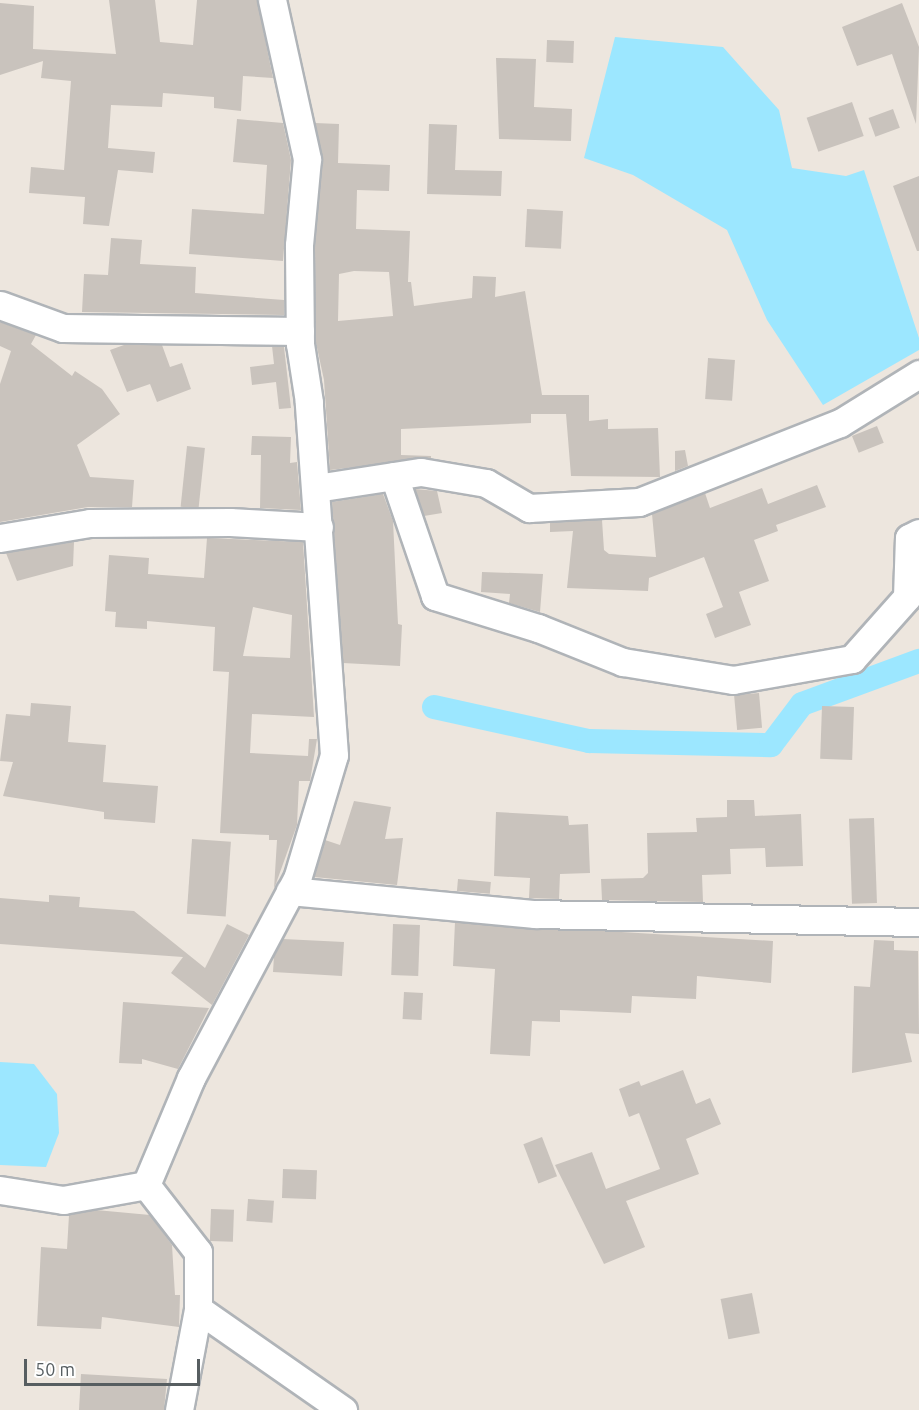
<!DOCTYPE html>
<html>
<head>
<meta charset="utf-8">
<style>
	body { margin:0 }
	#map { position:relative; width:919px; height:1410px; overflow:hidden; background:#ede6de; font-family:Ubuntu,sans-serif }
	div>[style] { position:absolute }
	.water>* { inset:0; background:#9ce7ff }
	.canal>* { height:24px; margin:-12px; padding:0 12px; transform-origin:12px; border-radius:12px; background:#9ce7ff }
	.building>* { inset:0; background:#c9c3bd; transform-origin:0 0 }
	.roads { filter:drop-shadow(2px 0 #b0b4b8) drop-shadow(-2px 0 #b0b4b8) drop-shadow(0 2px #b0b4b8) drop-shadow(0 -2px #b0b4b8) }
	.minor>* { height:27px; margin:-13.5px; padding:0 13.5px; transform-origin:13.5px; border-radius:13.5px; background:#fff }
	span { translate:-50% -50%; white-space:nowrap; text-align:center; line-height:1.15; -webkit-text-stroke:4.5px #fff; paint-order:stroke }
	.scale { position:absolute; left:24px; top:1359px; width:176px; height:27px; box-sizing:border-box; border:3px solid #575e61; border-top:0; padding-left:8px; font-size:18px; line-height:21px; white-space:nowrap; color:#575e61; -webkit-text-stroke:4px #fff; paint-order:stroke }
</style>
</head>
<body>
<div id="map">
	<div class="water">
		<div style="clip-path:polygon(615px 37px,723px 47px,779px 110px,792px 168px,846px 176px,864px 170px,919px 338px,919px 350px,823px 405px,767px 320px,727px 230px,633px 175px,584px 158px)"></div>
		<div style="clip-path:polygon(0 1062px,34px 1064px,57px 1094px,59px 1133px,46px 1167px,0 1165px)"></div>
	</div>
	<div class="canal">
		<div style="left:434px;top:707px;width:159px;rotate:12.4deg"></div>
		<div style="left:589px;top:741px;width:182px;rotate:1.3deg"></div>
		<div style="left:771px;top:745px;width:51px;rotate:-52.9deg"></div>
		<div style="left:802px;top:704px;width:125px;rotate:-20.2deg"></div>
	</div>
	<div class="building">
		<div style="clip-path:polygon(109px 0,155px 0,160px 42px,193px 45px,197px 0,257px 0,273px 78px,243px 76px,241px 111px,214px 108px,214px 97px,163px 93px,162px 107px,111px 105px,108px 148px,155px 152px,153px 173px,118px 170px,109px 226px,83px 224px,85px 197px,29px 193px,31px 167px,64px 170px,71px 81px,41px 78px,43px 61px,0 75px,0 3px,34px 6px,33px 49px,116px 54px)"></div>
		<div style="clip-path:polygon(902px 3px,919px 47px,916px 124px,892px 54px,857px 66px,842px 27px)"></div>
		<div style="left:547px;top:40px;width:27px;height:22px;rotate:2deg"></div>
		<div style="clip-path:polygon(496px 58px,536px 59px,534px 107px,572px 109px,571px 141px,499px 139px)"></div>
		<div style="left:852px;top:102px;width:36px;height:48px;rotate:71deg"></div>
		<div style="left:893px;top:109px;width:20px;height:26px;rotate:70deg"></div>
		<div style="clip-path:polygon(237px 119px,283px 123px,291px 160px,283px 261px,189px 254px,192px 209px,264px 214px,267px 165px,233px 162px)"></div>
		<div style="clip-path:polygon(evenodd,315px 123px,339px 124px,338px 163px,390px 165px,389px 191px,357px 190px,356px 229px,410px 231px,408px 282px,411px 282px,414px 306px,472px 298px,473px 276px,496px 277px,495px 297px,525px 291px,542px 395px,589px 395px,589px 421px,608px 419px,608px 429px,658px 428px,660px 477px,571px 476px,566px 414px,531px 414px,531px 423px,401px 429px,401px 455px,431px 456px,431px 458px,330px 470px,324px 380px,316px 343px,315px 246px,323px 160px,315px 123px,354px 271px,389px 272px,393px 316px,338px 321px,339px 274px,354px 271px)"></div>
		<div style="clip-path:polygon(429px 124px,457px 125px,455px 170px,502px 171px,501px 196px,427px 194px)"></div>
		<div style="clip-path:polygon(919px 176px,919px 251px,917px 251px,893px 186px)"></div>
		<div style="left:527px;top:209px;width:36px;height:38px;rotate:3deg"></div>
		<div style="clip-path:polygon(111px 238px,142px 240px,140px 264px,196px 267px,195px 293px,284px 300px,284px 315px,82px 312px,84px 274px,108px 275px)"></div>
		<div style="clip-path:polygon(0 322px,36px 335px,31px 344px,72px 376px,75px 371px,102px 389px,120px 414px,77px 445px,90px 477px,134px 480px,132px 507px,88px 507px,0 522px,0 384px,11px 351px,0 346px)"></div>
		<div style="clip-path:polygon(124px 345px,162px 345px,170px 367px,182px 363px,191px 389px,157px 402px,150px 384px,127px 392px,110px 350px)"></div>
		<div style="clip-path:polygon(272px 346px,284px 347px,291px 408px,279px 409px,276px 382px,252px 385px,250px 367px,274px 364px)"></div>
		<div style="left:708px;top:358px;width:27px;height:41px;rotate:4deg"></div>
		<div style="left:877px;top:426px;width:18px;height:27px;rotate:68deg"></div>
		<div style="clip-path:polygon(252px 436px,291px 437px,290px 463px,297px 462px,301px 510px,260px 508px,261px 455px,251px 455px)"></div>
		<div style="left:187px;top:446px;width:18px;height:61px;rotate:6deg"></div>
		<div style="clip-path:polygon(685px 450px,688px 466px,675px 471px,675px 451px)"></div>
		<div style="clip-path:polygon(817px 485px,826px 507px,776px 525px,778px 531px,754px 540px,769px 581px,739px 592px,751px 625px,715px 638px,706px 614px,723px 607px,704px 557px,649px 578px,648px 591px,567px 588px,573px 531px,550px 532px,550px 523px,602px 520px,604px 550px,609px 554px,656px 557px,652px 514px,705px 493px,710px 508px,762px 488px,768px 504px)"></div>
		<div style="clip-path:polygon(415px 489px,437px 491px,442px 513px,424px 516px)"></div>
		<div style="clip-path:polygon(383px 494px,393px 521px,398px 624px,402px 625px,400px 666px,343px 663px,332px 502px)"></div>
		<div style="clip-path:polygon(evenodd,207px 538px,303px 542px,314px 717px,252px 714px,250px 753px,308px 756px,309px 739px,317px 739px,310px 781px,299px 781px,297px 825px,274px 889px,277px 840px,269px 840px,269px 835px,220px 833px,229px 672px,213px 671px,215px 627px,147px 621px,147px 629px,115px 627px,116px 612px,105px 611px,109px 555px,149px 558px,148px 574px,204px 578px,207px 538px,253px 607px,292px 615px,290px 658px,243px 656px,253px 607px)"></div>
		<div style="clip-path:polygon(74px 542px,73px 566px,17px 581px,6px 553px)"></div>
		<div style="clip-path:polygon(482px 572px,543px 574px,540px 612px,509px 603px,510px 594px,481px 592px)"></div>
		<div style="left:759px;top:693px;width:35px;height:25px;rotate:85deg"></div>
		<div style="clip-path:polygon(31px 703px,71px 706px,68px 742px,106px 745px,103px 782px,158px 786px,155px 823px,104px 819px,104px 812px,3px 796px,13px 762px,0 761px,6px 714px,30px 716px)"></div>
		<div style="left:854px;top:707px;width:53px;height:32px;rotate:92deg"></div>
		<div style="clip-path:polygon(727px 800px,754px 800px,755px 816px,801px 814px,803px 866px,766px 867px,765px 848px,730px 849px,731px 874px,702px 875px,703px 902px,602px 900px,601px 879px,643px 878px,648px 873px,647px 833px,697px 832px,696px 818px,727px 817px)"></div>
		<div style="clip-path:polygon(354px 801px,391px 807px,385px 839px,403px 838px,397px 885px,314px 877px,325px 840px,340px 845px)"></div>
		<div style="clip-path:polygon(496px 812px,568px 816px,569px 825px,588px 824px,590px 873px,560px 874px,559px 899px,529px 898px,530px 878px,494px 876px)"></div>
		<div style="left:874px;top:818px;width:85px;height:25px;rotate:88deg"></div>
		<div style="left:192px;top:839px;width:39px;height:75px;rotate:4deg"></div>
		<div style="left:458px;top:879px;width:33px;height:12px;rotate:5deg"></div>
		<div style="clip-path:polygon(49px 895px,80px 897px,79px 907px,134px 911px,205px 968px,227px 924px,249px 935px,212px 1005px,171px 973px,183px 957px,0 944px,0 898px,49px 902px)"></div>
		<div style="clip-path:polygon(455px 922px,773px 941px,771px 983px,697px 976px,696px 999px,632px 996px,631px 1013px,560px 1010px,560px 1022px,532px 1021px,530px 1056px,490px 1054px,495px 969px,453px 966px)"></div>
		<div style="left:393px;top:924px;width:27px;height:51px;rotate:2deg"></div>
		<div style="clip-path:polygon(283px 939px,344px 942px,342px 976px,273px 972px,274px 956px)"></div>
		<div style="clip-path:polygon(874px 940px,894px 941px,894px 950px,918px 951px,919px 1034px,905px 1033px,912px 1062px,852px 1073px,854px 986px,870px 987px)"></div>
		<div style="left:404px;top:992px;width:19px;height:27px;rotate:3deg"></div>
		<div style="clip-path:polygon(123px 1002px,209px 1008px,178px 1069px,142px 1059px,142px 1064px,119px 1063px)"></div>
		<div style="clip-path:polygon(683px 1070px,696px 1104px,710px 1098px,721px 1124px,686px 1139px,699px 1174px,626px 1201px,645px 1247px,604px 1264px,555px 1165px,592px 1152px,606px 1189px,660px 1169px,639px 1113px,629px 1117px,619px 1089px,639px 1081px,641px 1086px)"></div>
		<div style="left:542px;top:1137px;width:42px;height:20px;rotate:69deg"></div>
		<div style="left:283px;top:1169px;width:34px;height:29px;rotate:2deg"></div>
		<div style="left:248px;top:1199px;width:26px;height:22px;rotate:4deg"></div>
		<div style="left:211px;top:1209px;width:23px;height:32px;rotate:2deg"></div>
		<div style="clip-path:polygon(96px 1210px,150px 1215px,172px 1245px,175px 1295px,180px 1295px,179px 1327px,102px 1317px,101px 1329px,37px 1326px,41px 1247px,67px 1249px,69px 1215px)"></div>
		<div style="left:752px;top:1293px;width:41px;height:32px;rotate:79deg"></div>
		<div style="clip-path:polygon(81px 1374px,167px 1379px,164px 1410px,79px 1410px)"></div>
	</div>
	<div class="roads">
		<div class="minor">
			<div style="left:0;top:305px;width:67px;rotate:20.1deg"></div>
			<div style="left:63px;top:328px;width:237px;rotate:0.7deg"></div>
			<div style="left:394px;top:476px;width:127px;rotate:71.1deg"></div>
			<div style="left:435px;top:596px;width:108px;rotate:17.3deg"></div>
			<div style="left:538px;top:628px;width:92px;rotate:21.8deg"></div>
			<div style="left:623px;top:662px;width:111px;rotate:9.3deg"></div>
			<div style="left:733px;top:680px;width:121px;rotate:-10deg"></div>
			<div style="left:852px;top:659px;width:83px;rotate:-48.4deg"></div>
			<div style="left:907px;top:597px;width:59px;rotate:-88.1deg"></div>
			<div style="left:909px;top:538px;width:11px;rotate:-27deg"></div>
			<div style="left:316px;top:488px;width:106px;rotate:-8.7deg"></div>
			<div style="left:421px;top:472px;width:66px;rotate:9.6deg"></div>
			<div style="left:486px;top:483px;width:50px;rotate:30.2deg"></div>
			<div style="left:529px;top:508px;width:110px;rotate:-3.1deg"></div>
			<div style="left:639px;top:502px;width:216px;rotate:-21.5deg"></div>
			<div style="left:840px;top:423px;width:93px;rotate:-31.8deg"></div>
			<div style="left:0;top:538px;width:91px;rotate:-9.5deg"></div>
			<div style="left:90px;top:523px;width:140px;rotate:-0.4deg"></div>
			<div style="left:230px;top:522px;width:89px;rotate:3.2deg"></div>
			<div style="left:290px;top:891px;width:246px;rotate:5.4deg"></div>
			<div style="left:535px;top:914px;width:384px;rotate:1.2deg"></div>
			<div style="left:0;top:1190px;width:64px;rotate:9deg"></div>
			<div style="left:63px;top:1200px;width:84px;rotate:-10.2deg"></div>
			<div style="left:198px;top:1309px;width:177px;rotate:34.9deg"></div>
			<div style="left:179px;top:1410px;width:103px;rotate:-79.3deg"></div>
			<div style="left:198px;top:1309px;width:57px;rotate:-90deg"></div>
			<div style="left:198px;top:1252px;width:85px;rotate:-127.8deg"></div>
			<div style="left:146px;top:1185px;width:116px;rotate:-67.2deg"></div>
			<div style="left:191px;top:1078px;width:225px;rotate:-62deg"></div>
			<div style="left:297px;top:879px;width:129px;rotate:-73.4deg"></div>
			<div style="left:334px;top:755px;width:354px;rotate:-94.1deg"></div>
			<div style="left:309px;top:402px;width:59px;rotate:-98.8deg"></div>
			<div style="left:300px;top:344px;width:99px;rotate:-90.6deg"></div>
			<div style="left:299px;top:245px;width:86px;rotate:-84.7deg"></div>
			<div style="left:307px;top:159px;width:163px;rotate:-102.4deg"></div>
		</div>
	</div>
	<div class="scale">50 m</div>
</div>
</body>
</html>
